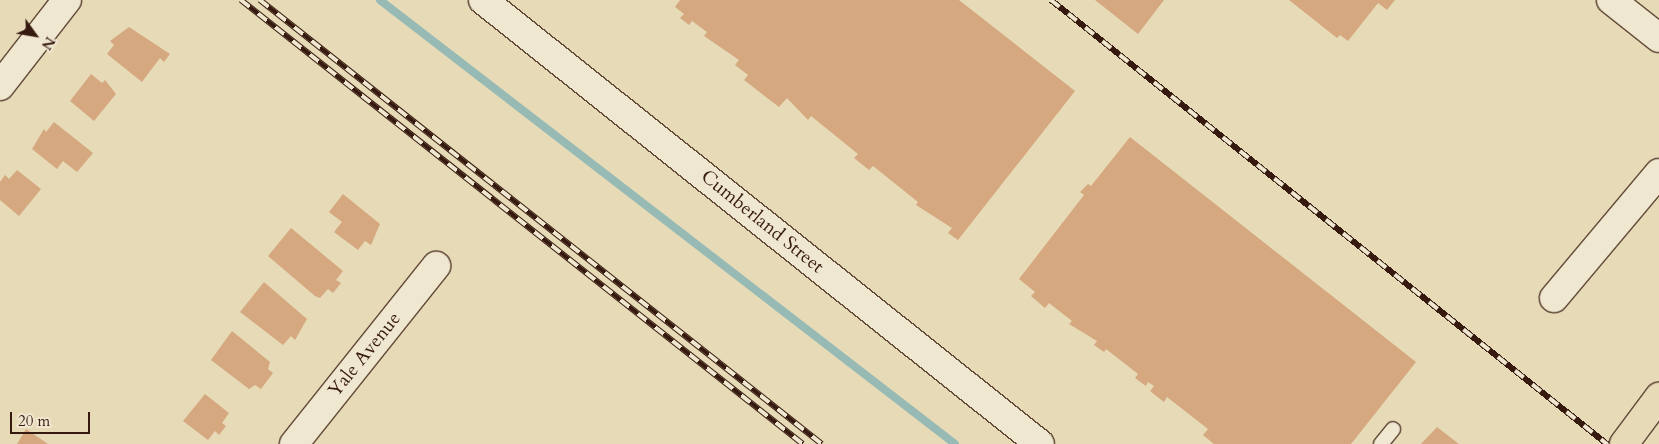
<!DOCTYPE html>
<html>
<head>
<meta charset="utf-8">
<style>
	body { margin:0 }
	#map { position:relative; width:1659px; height:444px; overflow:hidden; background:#e6dab7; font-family:Cardo,serif }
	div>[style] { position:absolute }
	.stream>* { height:8px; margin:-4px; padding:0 4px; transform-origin:4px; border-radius:4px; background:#97bab4 }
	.building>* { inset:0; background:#d5a880 }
	.roads { filter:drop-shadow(1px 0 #634a39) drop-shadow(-1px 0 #634a39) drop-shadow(0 1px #634a39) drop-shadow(0 -1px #634a39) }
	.lane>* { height:14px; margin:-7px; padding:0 7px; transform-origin:7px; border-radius:7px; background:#efe7d0 }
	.street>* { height:28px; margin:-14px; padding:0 14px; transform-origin:14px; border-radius:14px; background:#efe7d0 }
	.primary>* { height:28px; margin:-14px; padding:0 14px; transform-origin:14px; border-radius:14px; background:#e6dab7 }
	.rail>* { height:5.5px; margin-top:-2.75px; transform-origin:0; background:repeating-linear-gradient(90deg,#efe7d0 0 11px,#371a0f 0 22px); box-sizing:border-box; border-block:1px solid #371a0f }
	span { translate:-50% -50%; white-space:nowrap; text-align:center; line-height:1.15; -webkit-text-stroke:4px #efe7d0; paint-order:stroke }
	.street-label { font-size:19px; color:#371a0f }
	.north { position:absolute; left:10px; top:10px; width:50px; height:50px; -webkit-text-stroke:4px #efe7d0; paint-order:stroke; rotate:122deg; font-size:14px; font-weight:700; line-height:20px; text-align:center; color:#371a0f }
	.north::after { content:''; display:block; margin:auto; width:18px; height:22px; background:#371a0f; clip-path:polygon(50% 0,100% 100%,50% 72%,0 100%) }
	.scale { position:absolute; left:10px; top:412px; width:80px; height:22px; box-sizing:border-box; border:2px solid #371a0f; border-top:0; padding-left:6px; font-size:15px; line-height:18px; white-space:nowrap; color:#371a0f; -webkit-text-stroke:4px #efe7d0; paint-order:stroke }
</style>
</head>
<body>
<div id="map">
	<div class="stream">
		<div style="left:380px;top:0;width:726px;rotate:37.67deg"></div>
	</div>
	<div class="building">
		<div style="clip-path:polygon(680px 0,959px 0,1075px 91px,958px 240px,948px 233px,952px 228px,916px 205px,918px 202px,873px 166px,869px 170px,854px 158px,858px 154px,811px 116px,808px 120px,787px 98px,779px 107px,744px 80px,748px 75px,735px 65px,739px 60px,704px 36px,707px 32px,692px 21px,689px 25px,680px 18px,684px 14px,675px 7px)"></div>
		<div style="clip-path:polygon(1095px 0,1164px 0,1138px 34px)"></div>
		<div style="clip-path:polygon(1289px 0,1395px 0,1387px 10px,1378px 3px,1348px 41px,1340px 35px,1337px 38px)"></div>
		<div style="clip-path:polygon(129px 27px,170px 54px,164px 62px,160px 58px,142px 82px,107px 54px,114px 45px,110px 41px)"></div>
		<div style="clip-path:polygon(91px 74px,102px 83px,105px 80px,116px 94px,94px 121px,70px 101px)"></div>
		<div style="clip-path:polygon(54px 122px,93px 153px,77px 172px,63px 161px,57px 169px,32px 149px,44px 129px,46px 132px)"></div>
		<div style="clip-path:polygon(1130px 137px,1416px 362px,1351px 444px,1214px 444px,1203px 435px,1208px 429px,1167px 397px,1164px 402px,1150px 391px,1154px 386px,1148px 382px,1146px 386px,1135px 378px,1138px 374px,1106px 349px,1104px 352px,1094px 345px,1097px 341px,1069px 324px,1072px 321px,1049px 303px,1045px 308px,1031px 296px,1035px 292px,1019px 279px,1084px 195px,1080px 192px,1088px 184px,1091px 186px)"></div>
		<div style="clip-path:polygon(17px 170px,41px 189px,19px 216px,0 200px,0 182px,5px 175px,9px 179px)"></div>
		<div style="clip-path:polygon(343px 194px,380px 224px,371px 245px,365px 241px,358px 250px,334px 232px,342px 222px,329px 212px)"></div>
		<div style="clip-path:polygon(291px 228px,343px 271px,336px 280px,341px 283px,333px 293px,328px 289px,320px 298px,315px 296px,268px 256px)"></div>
		<div style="clip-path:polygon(264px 282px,307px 319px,295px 340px,291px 336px,283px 345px,240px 312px)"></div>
		<div style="clip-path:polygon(232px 331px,270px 362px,268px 369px,273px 373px,261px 389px,255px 385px,249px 389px,211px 360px)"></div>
		<div style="clip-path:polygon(205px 394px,229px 413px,222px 423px,226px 426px,219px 435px,215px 431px,208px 440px,183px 421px)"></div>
		<div style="clip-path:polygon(1437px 427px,1459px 444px,1421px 444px)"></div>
		<div style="clip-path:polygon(26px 429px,48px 444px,17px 444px)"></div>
	</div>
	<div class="roads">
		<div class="lane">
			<div style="left:1381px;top:444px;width:19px;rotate:-51deg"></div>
		</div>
		<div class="street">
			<div style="left:483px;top:0;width:712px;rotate:38.56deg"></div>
			<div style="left:1611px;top:0;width:61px;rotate:38.4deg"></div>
			<div style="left:0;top:86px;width:109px;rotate:-52.1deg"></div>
			<div style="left:1554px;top:298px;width:163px;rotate:-50deg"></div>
			<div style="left:294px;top:444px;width:228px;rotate:-51.4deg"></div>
		</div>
		<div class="primary">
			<div style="left:1624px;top:444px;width:59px;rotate:-53.3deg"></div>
		</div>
	</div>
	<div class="rail">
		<div style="left:241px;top:0;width:716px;rotate:38.31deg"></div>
		<div style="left:260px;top:0;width:716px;rotate:38.31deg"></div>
		<div style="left:1051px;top:0;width:712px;rotate:38.61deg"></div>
	</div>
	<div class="street-label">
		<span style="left:762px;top:222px;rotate:39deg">Cumberland Street</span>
		<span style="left:365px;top:355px;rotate:-51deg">Yale Avenue</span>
	</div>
	<div class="north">N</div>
	<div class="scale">20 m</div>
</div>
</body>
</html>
